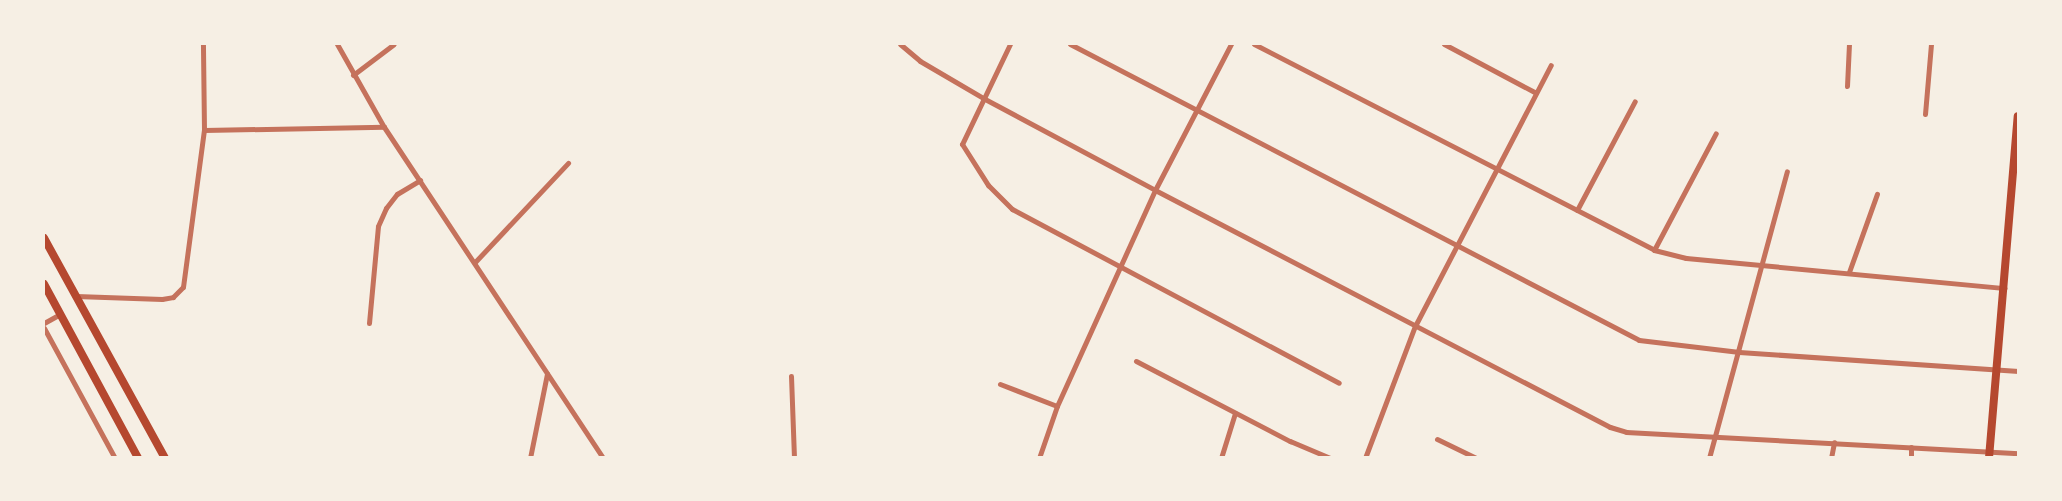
<!DOCTYPE html>
<html>
<head>
<meta charset="utf-8">
<style>
	body { margin:0 }
	#map { position:relative; width:2062px; height:501px; overflow:hidden; background:#f6efe4; font-family:"Titillium Web",sans-serif }
	div>[style] { position:absolute }
	.minor>* { height:5px; margin:-2.5px; padding:0 2.5px; transform-origin:2.5px; border-radius:2.5px; background:#c5725c }
	.secondary>* { height:8px; margin:-4px; padding:0 4px; transform-origin:4px; border-radius:4px; background:#b5482f }
	.primary>* { height:8px; margin:-4px; padding:0 4px; transform-origin:4px; border-radius:4px; background:#b5482f }
	span { translate:-50% -50%; white-space:nowrap; text-align:center; line-height:1.15; -webkit-text-stroke:6px #f6efe4; paint-order:stroke }
	.frame { position:absolute; inset:0; border:45px solid #f6efe4; pointer-events:none }
</style>
</head>
<body>
<div id="map">
	<div class="minor">
		<div style="left:337px;top:44px;width:95px;rotate:60.5deg"></div>
		<div style="left:384px;top:127px;width:397px;rotate:56.5deg"></div>
		<div style="left:900px;top:44px;width:26px;rotate:40deg"></div>
		<div style="left:920px;top:61px;width:73px;rotate:30.4deg"></div>
		<div style="left:983px;top:98px;width:195px;rotate:28.1deg"></div>
		<div style="left:1155px;top:190px;width:513px;rotate:27.51deg"></div>
		<div style="left:1610px;top:427px;width:17px;rotate:17deg"></div>
		<div style="left:1626px;top:432px;width:393px;rotate:3.1deg"></div>
		<div style="left:1010px;top:44px;width:111px;rotate:115.6deg"></div>
		<div style="left:962px;top:144px;width:49px;rotate:57.6deg"></div>
		<div style="left:988px;top:185px;width:34px;rotate:45deg"></div>
		<div style="left:1012px;top:209px;width:370px;rotate:28deg"></div>
		<div style="left:1070px;top:44px;width:641px;rotate:27.48deg"></div>
		<div style="left:1639px;top:340px;width:101px;rotate:6.8deg"></div>
		<div style="left:1739px;top:352px;width:280px;rotate:3.9deg"></div>
		<div style="left:1254px;top:44px;width:450px;rotate:27.2deg"></div>
		<div style="left:1654px;top:250px;width:33px;rotate:14deg"></div>
		<div style="left:1686px;top:258px;width:320px;rotate:5.4deg"></div>
		<div style="left:1444px;top:44px;width:104px;rotate:28deg"></div>
		<div style="left:353px;top:75px;width:51px;rotate:-37.1deg"></div>
		<div style="left:1847px;top:86px;width:42px;rotate:-87.3deg"></div>
		<div style="left:1925px;top:114px;width:70px;rotate:-85.1deg"></div>
		<div style="left:204px;top:130px;width:180px;rotate:-1deg"></div>
		<div style="left:1577px;top:210px;width:123px;rotate:-62deg"></div>
		<div style="left:1654px;top:250px;width:132px;rotate:-62.1deg"></div>
		<div style="left:475px;top:262px;width:136px;rotate:-46.8deg"></div>
		<div style="left:1849px;top:272px;width:83px;rotate:-70.3deg"></div>
		<div style="left:76px;top:296px;width:86px;rotate:2deg"></div>
		<div style="left:162px;top:299px;width:11px;rotate:-10deg"></div>
		<div style="left:173px;top:297px;width:14px;rotate:-45deg"></div>
		<div style="left:183px;top:287px;width:158px;rotate:-82.4deg"></div>
		<div style="left:204px;top:130px;width:86px;rotate:-90.7deg"></div>
		<div style="left:44px;top:323px;width:18px;rotate:-29deg"></div>
		<div style="left:369px;top:323px;width:97px;rotate:-84.7deg"></div>
		<div style="left:378px;top:226px;width:20px;rotate:-66deg"></div>
		<div style="left:386px;top:208px;width:18px;rotate:-52deg"></div>
		<div style="left:397px;top:194px;width:27px;rotate:-31deg"></div>
		<div style="left:44px;top:328px;width:148px;rotate:61.4deg"></div>
		<div style="left:1136px;top:361px;width:174px;rotate:27.5deg"></div>
		<div style="left:1290px;top:441px;width:43px;rotate:23deg"></div>
		<div style="left:791px;top:376px;width:82px;rotate:87.9deg"></div>
		<div style="left:1000px;top:384px;width:61px;rotate:21.1deg"></div>
		<div style="left:1437px;top:439px;width:43px;rotate:26deg"></div>
		<div style="left:530px;top:458px;width:86px;rotate:-78.6deg"></div>
		<div style="left:1039px;top:458px;width:55px;rotate:-70.9deg"></div>
		<div style="left:1057px;top:406px;width:237px;rotate:-65.6deg"></div>
		<div style="left:1155px;top:190px;width:165px;rotate:-62.5deg"></div>
		<div style="left:1221px;top:458px;width:47px;rotate:-72.7deg"></div>
		<div style="left:1365px;top:458px;width:141px;rotate:-69.3deg"></div>
		<div style="left:1415px;top:326px;width:294px;rotate:-62.5deg"></div>
		<div style="left:1709px;top:458px;width:297px;rotate:-74.8deg"></div>
		<div style="left:1831px;top:458px;width:16px;rotate:-79deg"></div>
		<div style="left:1911px;top:458px;width:11px;rotate:-90deg"></div>
	</div>
	<div class="secondary">
		<div style="left:1989px;top:458px;width:343px;rotate:-85.2deg"></div>
	</div>
	<div class="primary">
		<div style="left:44px;top:238px;width:251px;rotate:61.2deg"></div>
		<div style="left:44px;top:284px;width:198px;rotate:61.6deg"></div>
	</div>
	<div class="frame"></div>
</div>
</body>
</html>
